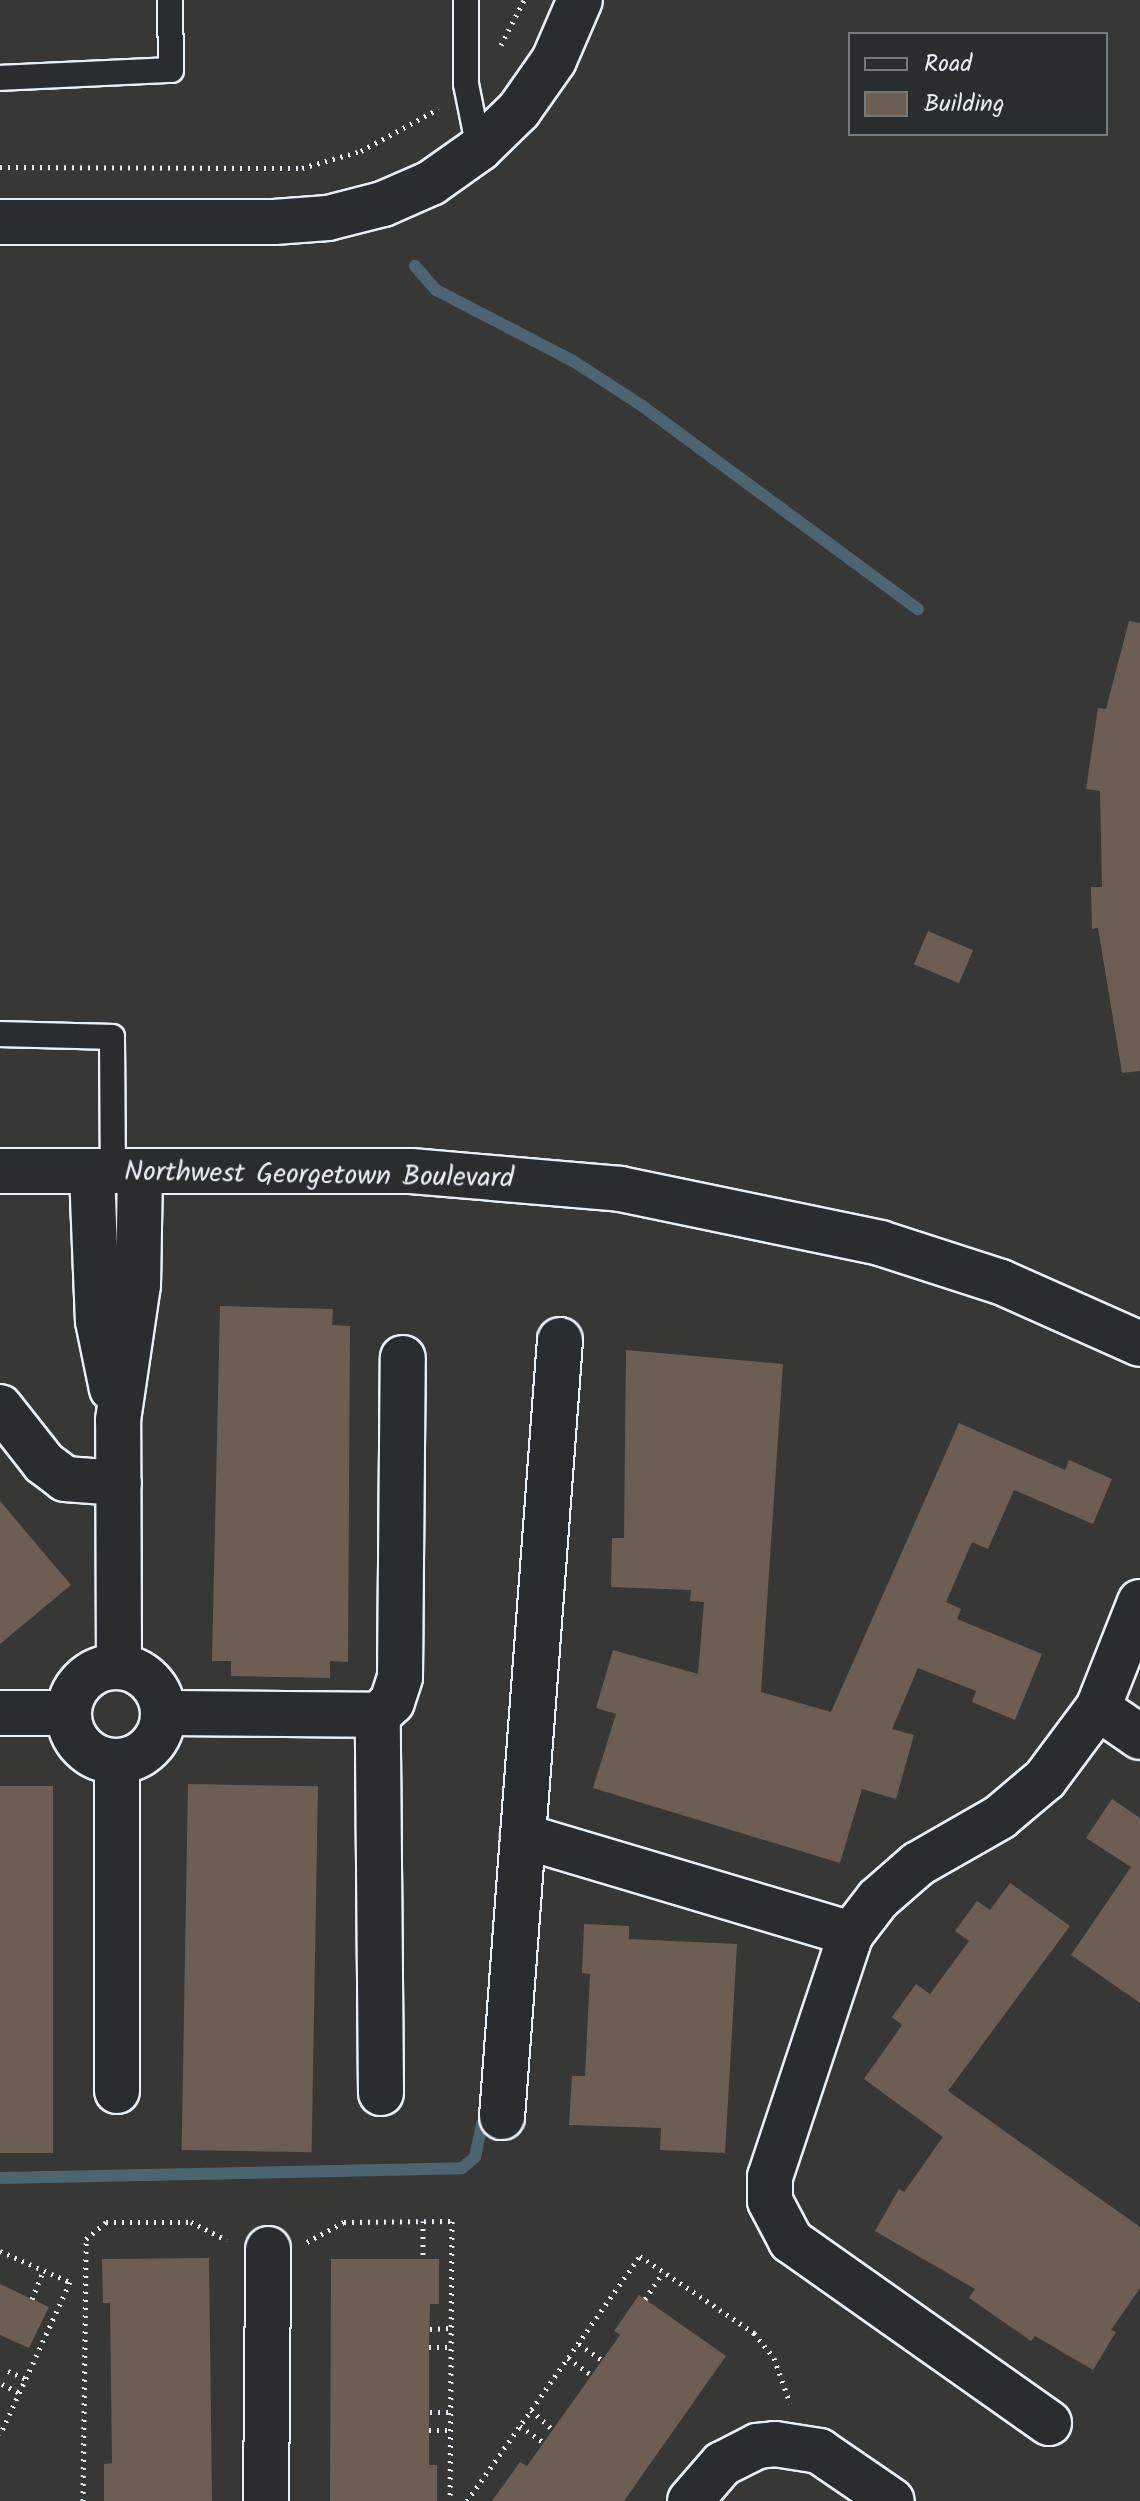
<!DOCTYPE html>
<html>
<head>
<meta charset="utf-8">
<style>
	body { margin:0 }
	#map { position:relative; width:1140px; height:2501px; overflow:hidden; background:#373736; font-family:Kalam,sans-serif }
	div>[style] { position:absolute }
	.stream>* { height:12px; margin:-6px; padding:0 6px; transform-origin:6px; border-radius:6px; background:#4d6471 }
	.building>* { inset:0; background:#6d5e54; transform-origin:0 0 }
	.path>* { height:5px; margin-top:-2.5px; transform-origin:0; background:repeating-linear-gradient(90deg,#e8f1f8 0 2px,transparent 0 8px) }
	.roads { filter:drop-shadow(2px 0 #e8f1f8) drop-shadow(-2px 0 #e8f1f8) drop-shadow(0 2px #e8f1f8) drop-shadow(0 -2px #e8f1f8) }
	.service>* { height:24px; margin:-12px; padding:0 12px; transform-origin:12px; border-radius:12px; background:#2a2d2e }
	.minor>* { height:44px; margin:-22px; padding:0 22px; transform-origin:22px; border-radius:22px; background:#2a2d2e }
	.minor>.ring { margin:-22px; padding:0; box-sizing:content-box; background:none; border:44px solid #2a2d2e; border-radius:50% }
	.tertiary>* { height:44px; margin:-22px; padding:0 22px; transform-origin:22px; border-radius:22px; background:#2a2d2e }
	span { translate:-50% -50%; white-space:nowrap; text-align:center; line-height:1.15; -webkit-text-stroke:6px #2a2d2e; paint-order:stroke }
	.street-label { font-size:28px; color:#e8f1f8 }
	.legend { position:absolute; left:848px; top:32px; width:260px; height:104px; box-sizing:border-box; background:#2a2d2e; border:2px solid #767b7f; margin:0; padding:10px 14px; list-style:none; font-size:24px; color:#e8f1f8 }
	.legend li { display:flex; align-items:center; gap:16px; height:40px }
	.legend b { width:40px; border:2px solid #767b7f }
</style>
</head>
<body>
<div id="map">
	<div class="stream">
		<div style="left:415px;top:266px;width:32px;rotate:49deg"></div>
		<div style="left:436px;top:290px;width:154px;rotate:27.4deg"></div>
		<div style="left:573px;top:361px;width:81px;rotate:32.9deg"></div>
		<div style="left:641px;top:405px;width:344px;rotate:36.4deg"></div>
		<div style="left:0;top:2178px;width:462px;rotate:-1.2deg"></div>
		<div style="left:462px;top:2168px;width:17px;rotate:-40deg"></div>
		<div style="left:475px;top:2157px;width:34px;rotate:-78deg"></div>
	</div>
	<div class="building">
		<div style="clip-path:polygon(1129px 621px,1140px 623px,1140px 1071px,1122px 1073px,1098px 928px,1092px 929px,1091px 887px,1102px 887px,1100px 791px,1086px 789px,1098px 708px,1106px 709px)"></div>
		<div style="left:928px;top:931px;width:49px;height:36px;rotate:23deg"></div>
		<div style="clip-path:polygon(220px 1306px,333px 1309px,332px 1325px,350px 1326px,348px 1662px,330px 1661px,330px 1678px,231px 1676px,231px 1661px,212px 1661px)"></div>
		<div style="clip-path:polygon(626px 1350px,783px 1364px,761px 1692px,831px 1712px,959px 1423px,1065px 1470px,1069px 1460px,1112px 1479px,1093px 1524px,1014px 1490px,988px 1549px,972px 1542px,946px 1602px,961px 1609px,957px 1619px,1042px 1654px,1015px 1720px,972px 1702px,976px 1691px,918px 1668px,892px 1729px,914px 1735px,896px 1799px,862px 1789px,840px 1863px,593px 1788px,616px 1714px,596px 1708px,613px 1650px,698px 1674px,704px 1602px,690px 1601px,691px 1590px,611px 1587px,612px 1538px,624px 1538px)"></div>
		<div style="clip-path:polygon(0 1501px,71px 1585px,0 1644px)"></div>
		<div style="left:188px;top:1784px;width:130px;height:366px;rotate:1deg"></div>
		<div style="left:0;top:1786px;width:53px;height:367px"></div>
		<div style="clip-path:polygon(1112px 1799px,1140px 1818px,1140px 2003px,1071px 1955px,1131px 1867px,1086px 1838px)"></div>
		<div style="clip-path:polygon(1010px 1883px,1070px 1926px,948px 2091px,1140px 2227px,1140px 2288px,1111px 2330px,1116px 2332px,1093px 2370px,1035px 2336px,1031px 2341px,969px 2298px,975px 2289px,875px 2231px,899px 2189px,904px 2192px,943px 2137px,864px 2079px,902px 2025px,892px 2017px,916px 1984px,930px 1994px,969px 1941px,955px 1931px,977px 1901px,990px 1910px)"></div>
		<div style="clip-path:polygon(584px 1924px,629px 1926px,629px 1939px,737px 1944px,725px 2153px,660px 2150px,661px 2128px,569px 2125px,572px 2076px,585px 2076px,590px 1974px,582px 1973px)"></div>
		<div style="clip-path:polygon(209px 2258px,212px 2501px,104px 2501px,104px 2464px,112px 2463px,110px 2303px,103px 2303px,102px 2259px)"></div>
		<div style="clip-path:polygon(331px 2259px,439px 2259px,439px 2304px,430px 2304px,429px 2347px,429px 2465px,437px 2465px,437px 2501px,330px 2501px)"></div>
		<div style="clip-path:polygon(0 2284px,49px 2307px,29px 2348px,0 2335px)"></div>
		<div style="clip-path:polygon(639px 2295px,726px 2356px,624px 2501px,492px 2501px,520px 2462px,527px 2466px,620px 2335px,614px 2331px)"></div>
	</div>
	<div class="path">
		<div style="left:501px;top:45px;width:51px;rotate:-62.9deg"></div>
		<div style="left:0;top:167px;width:302px;rotate:0.2deg"></div>
		<div style="left:302px;top:168px;width:61px;rotate:-16.1deg"></div>
		<div style="left:361px;top:151px;width:88px;rotate:-28.6deg"></div>
		<div style="left:423px;top:2221px;width:38px;rotate:90deg"></div>
		<div style="left:307px;top:2242px;width:42px;rotate:-28.4deg"></div>
		<div style="left:344px;top:2222px;width:108px;rotate:-0.5deg"></div>
		<div style="left:452px;top:2221px;width:280px;rotate:90.4deg"></div>
		<div style="left:0;top:2251px;width:77px;rotate:23.9deg"></div>
		<div style="left:70px;top:2282px;width:168px;rotate:114.6deg"></div>
		<div style="left:32px;top:2299px;width:31px;rotate:-68deg"></div>
		<div style="left:645px;top:2299px;width:32px;rotate:-56deg"></div>
		<div style="left:430px;top:2329px;width:21px;rotate:-3deg"></div>
		<div style="left:579px;top:2344px;width:28px;rotate:35deg"></div>
		<div style="left:429px;top:2347px;width:22px"></div>
		<div style="left:568px;top:2358px;width:29px;rotate:36deg"></div>
		<div style="left:8px;top:2371px;width:20px;rotate:24deg"></div>
		<div style="left:2px;top:2384px;width:20px;rotate:27deg"></div>
		<div style="left:531px;top:2410px;width:30px;rotate:42deg"></div>
		<div style="left:430px;top:2412px;width:21px"></div>
		<div style="left:520px;top:2426px;width:29px;rotate:35deg"></div>
		<div style="left:429px;top:2430px;width:22px"></div>
		<div style="left:83px;top:2501px;width:262px;rotate:-89.3deg"></div>
		<div style="left:86px;top:2239px;width:26px;rotate:-40deg"></div>
		<div style="left:106px;top:2222px;width:85px"></div>
		<div style="left:191px;top:2222px;width:40px;rotate:26.6deg"></div>
		<div style="left:467px;top:2501px;width:300px;rotate:-54.8deg"></div>
		<div style="left:640px;top:2256px;width:138px;rotate:34deg"></div>
		<div style="left:754px;top:2333px;width:32px;rotate:51deg"></div>
		<div style="left:774px;top:2358px;width:48px;rotate:70.4deg"></div>
	</div>
	<div class="roads">
		<div class="service">
			<div style="left:466px;top:0;width:84px;rotate:90deg"></div>
			<div style="left:466px;top:84px;width:66px;rotate:78.7deg"></div>
			<div style="left:0;top:78px;width:171px;rotate:-2.7deg"></div>
			<div style="left:171px;top:70px;width:70px;rotate:-90.8deg"></div>
			<div style="left:0;top:1034px;width:112px;rotate:1.5deg"></div>
			<div style="left:112px;top:1037px;width:136px;rotate:89.6deg"></div>
		</div>
		<div class="minor">
			<div style="left:0;top:222px;width:274px"></div>
			<div style="left:274px;top:222px;width:54px;rotate:-4.2deg"></div>
			<div style="left:328px;top:218px;width:57px;rotate:-14.3deg"></div>
			<div style="left:383px;top:204px;width:52px;rotate:-23.6deg"></div>
			<div style="left:431px;top:183px;width:59px;rotate:-35.3deg"></div>
			<div style="left:479px;top:149px;width:56px;rotate:-44.3deg"></div>
			<div style="left:519px;top:110px;width:61px;rotate:-55deg"></div>
			<div style="left:554px;top:60px;width:65px;rotate:-66.6deg"></div>
			<div style="left:92px;top:1173px;width:148px;rotate:87.7deg"></div>
			<div style="left:98px;top:1321px;width:69px;rotate:78.4deg"></div>
			<div style="left:0;top:1407px;width:71px;rotate:51.8deg"></div>
			<div style="left:44px;top:1463px;width:26px;rotate:37deg"></div>
			<div style="left:65px;top:1479px;width:54px;rotate:4.2deg"></div>
			<div style="left:119px;top:1667px;width:247px;rotate:-90.2deg"></div>
			<div style="left:118px;top:1420px;width:136px;rotate:-81.6deg"></div>
			<div style="left:138px;top:1285px;width:112px;rotate:-89deg"></div>
			<div class="ring" style="left:69px;top:1667px;width:50px;height:50px"></div>
			<div style="left:1098px;top:1708px;width:51px;rotate:34.6deg"></div>
			<div style="left:0;top:1713px;width:69px"></div>
			<div style="left:164px;top:1713px;width:214px;rotate:0.5deg"></div>
			<div style="left:523px;top:1836px;width:342px;rotate:16.6deg"></div>
			<div style="left:117px;top:2091px;width:330px;rotate:-90deg"></div>
			<div style="left:381px;top:2093px;width:378px;rotate:-90.5deg"></div>
			<div style="left:378px;top:1715px;width:19px;rotate:-43deg"></div>
			<div style="left:392px;top:1702px;width:26px;rotate:-72deg"></div>
			<div style="left:400px;top:1677px;width:319px;rotate:-89.5deg"></div>
			<div style="left:502px;top:2117px;width:779px;rotate:-85.73deg"></div>
			<div style="left:1049px;top:2423px;width:316px;rotate:-144.8deg"></div>
			<div style="left:791px;top:2241px;width:45px;rotate:-117.7deg"></div>
			<div style="left:770px;top:2201px;width:24px;rotate:-90deg"></div>
			<div style="left:770px;top:2177px;width:256px;rotate:-71.6deg"></div>
			<div style="left:851px;top:1934px;width:44px;rotate:-52.4deg"></div>
			<div style="left:878px;top:1899px;width:53px;rotate:-41.2deg"></div>
			<div style="left:918px;top:1864px;width:95px;rotate:-29.8deg"></div>
			<div style="left:1000px;top:1817px;width:59px;rotate:-40.2deg"></div>
			<div style="left:1045px;top:1779px;width:89px;rotate:-53.3deg"></div>
			<div style="left:1098px;top:1708px;width:114px;rotate:-68.4deg"></div>
			<div style="left:266px;top:2501px;width:252px;rotate:-89.5deg"></div>
			<div style="left:690px;top:2501px;width:49px;rotate:-49.1deg"></div>
			<div style="left:722px;top:2464px;width:39px;rotate:-27deg"></div>
			<div style="left:757px;top:2446px;width:18px;rotate:-6deg"></div>
			<div style="left:775px;top:2444px;width:45px;rotate:9deg"></div>
			<div style="left:819px;top:2451px;width:88px;rotate:34.4deg"></div>
		</div>
		<div class="tertiary">
			<div style="left:0;top:1171px;width:411px"></div>
			<div style="left:411px;top:1171px;width:210px;rotate:4.9deg"></div>
			<div style="left:620px;top:1189px;width:266px;rotate:11.7deg"></div>
			<div style="left:880px;top:1243px;width:127px;rotate:17.9deg"></div>
			<div style="left:1001px;top:1282px;width:152px;rotate:24deg"></div>
		</div>
	</div>
	<div class="street-label">
		<span style="left:319px;top:1176px;rotate:1deg">Northwest Georgetown Boulevard</span>
	</div>
	<ul class="legend">
	<li><b style="height:10px;background:#2a2d2e"></b>Road</li>
	<li><b style="height:22px;background:#6d5e54"></b>Building</li>
	</ul>
</div>
</body>
</html>
